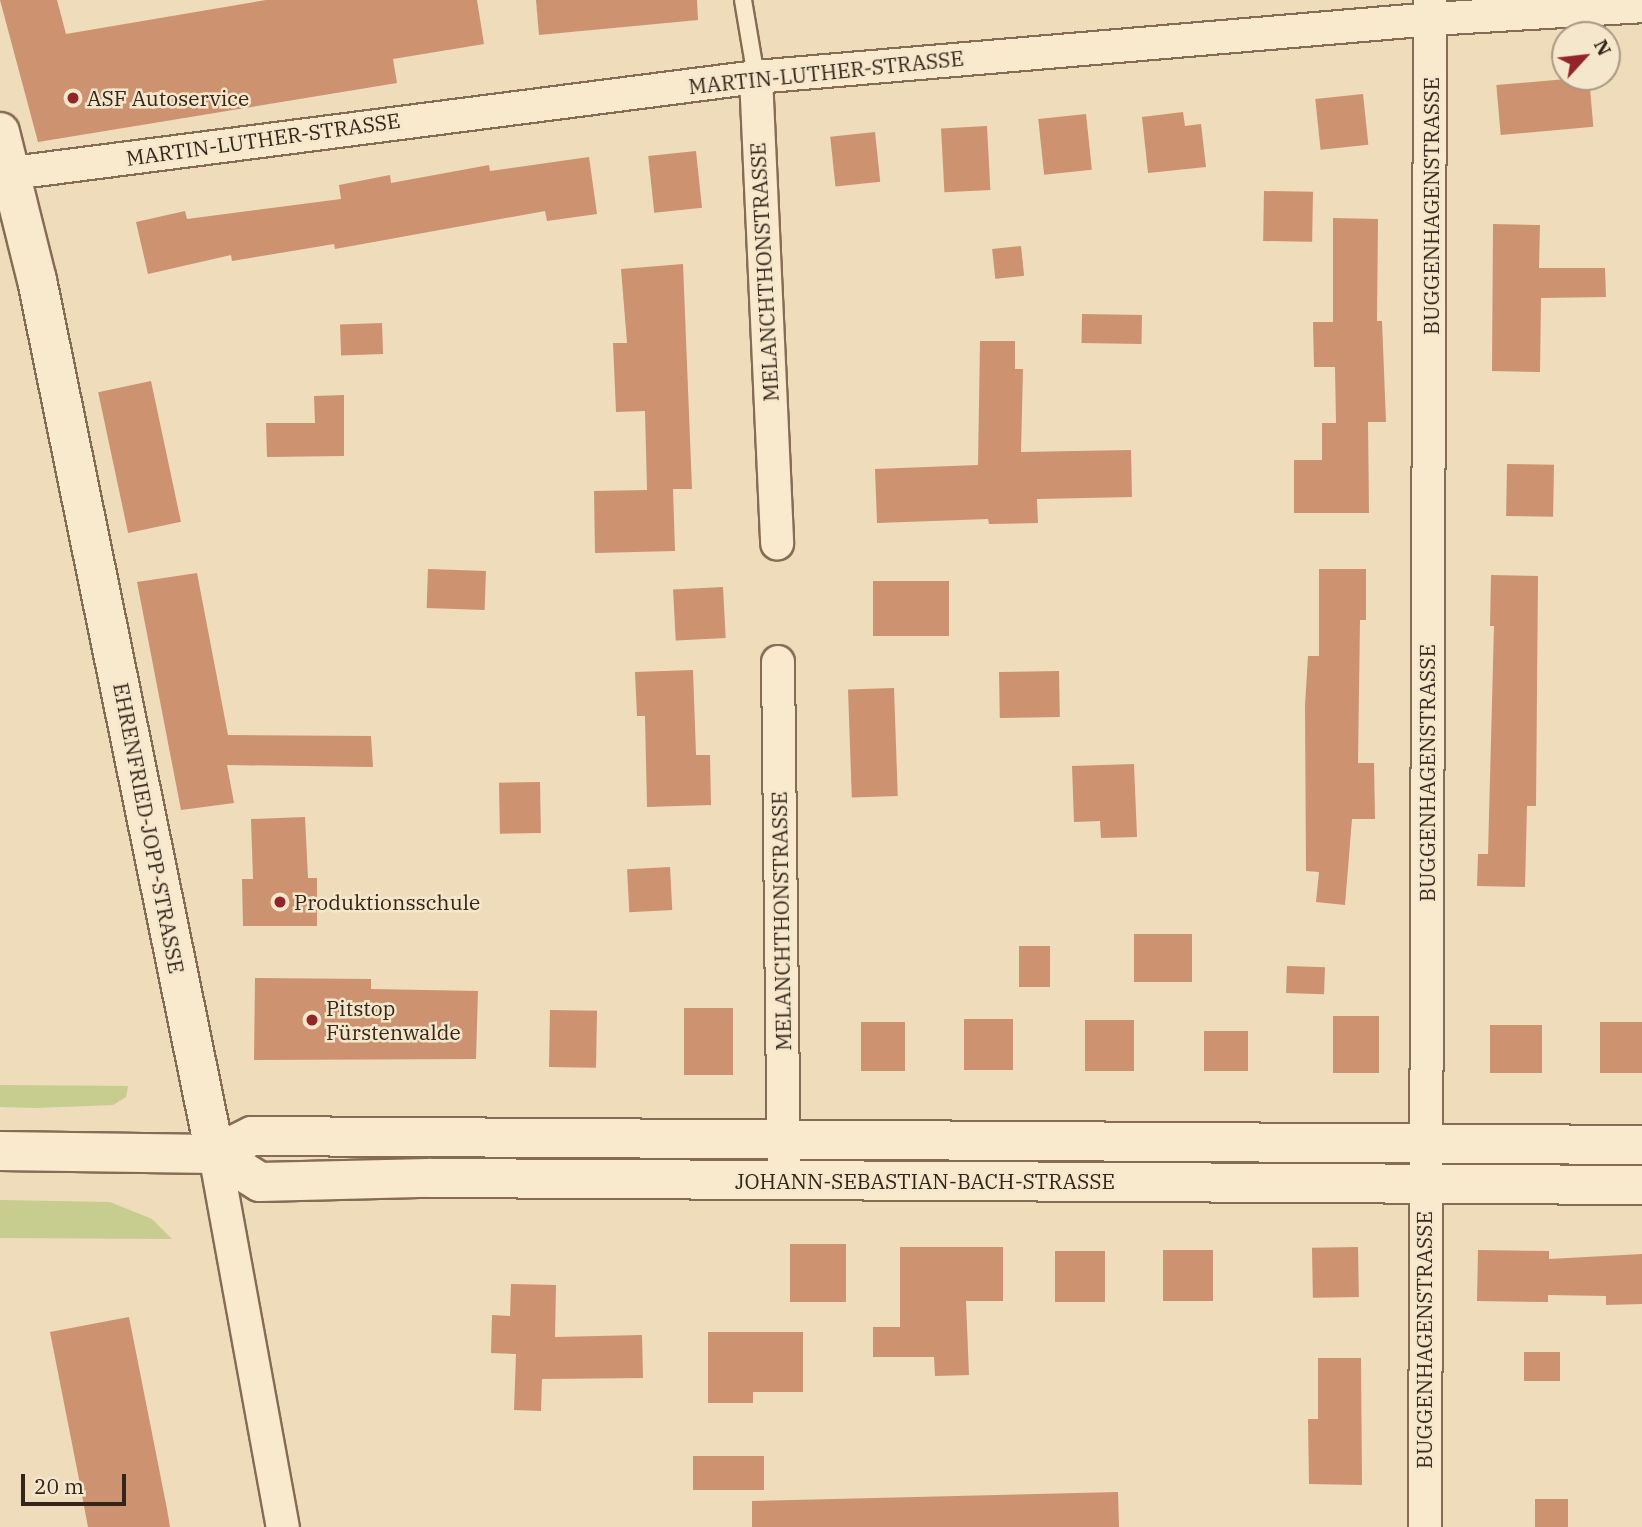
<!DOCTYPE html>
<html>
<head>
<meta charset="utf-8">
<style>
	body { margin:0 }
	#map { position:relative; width:1642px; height:1527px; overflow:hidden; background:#eedcbb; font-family:"IBM Plex Serif",serif }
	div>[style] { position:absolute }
	.green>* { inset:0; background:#c7cc8f }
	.building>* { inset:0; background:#cd9270; transform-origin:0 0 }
	.roads { filter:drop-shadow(2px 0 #856c55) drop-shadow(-2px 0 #856c55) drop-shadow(0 2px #856c55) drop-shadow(0 -2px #856c55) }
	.lane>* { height:16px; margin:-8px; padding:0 8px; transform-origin:8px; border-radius:8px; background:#f9eace }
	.street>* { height:32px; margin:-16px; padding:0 16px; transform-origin:16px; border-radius:16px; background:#f9eace }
	.secondary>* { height:38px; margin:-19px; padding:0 19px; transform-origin:19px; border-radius:19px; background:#f9eace }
	.dots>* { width:19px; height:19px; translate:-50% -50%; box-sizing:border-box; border:4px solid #f5e7cb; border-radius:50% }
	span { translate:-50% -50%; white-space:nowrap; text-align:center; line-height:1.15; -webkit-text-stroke:5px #f5e7cb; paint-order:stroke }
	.street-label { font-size:21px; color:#34251a }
	.poi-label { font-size:21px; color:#34251a }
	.left { translate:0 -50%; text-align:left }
	.north { position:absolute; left:1551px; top:21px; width:70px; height:70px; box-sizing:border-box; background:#f5e7cb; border:2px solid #a89984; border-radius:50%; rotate:63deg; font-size:19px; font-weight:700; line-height:28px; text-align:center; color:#34251a }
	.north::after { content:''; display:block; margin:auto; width:24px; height:32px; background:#95242a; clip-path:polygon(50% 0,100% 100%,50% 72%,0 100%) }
	.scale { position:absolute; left:21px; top:1474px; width:105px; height:32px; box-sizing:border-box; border:4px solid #34251a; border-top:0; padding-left:9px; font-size:21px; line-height:24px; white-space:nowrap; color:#34251a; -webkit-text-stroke:5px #f5e7cb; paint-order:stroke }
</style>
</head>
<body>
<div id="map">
	<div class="green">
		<div style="clip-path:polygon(0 1085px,128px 1086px,126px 1097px,113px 1105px,35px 1108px,0 1107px)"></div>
		<div style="clip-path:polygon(0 1200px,110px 1202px,152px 1219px,172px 1239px,0 1238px)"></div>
	</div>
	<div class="building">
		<div style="clip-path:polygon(0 0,57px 0,66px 34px,266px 0,477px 0,484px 44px,393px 59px,397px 83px,38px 142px)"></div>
		<div style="clip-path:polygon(536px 0,697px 0,698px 20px,539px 35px)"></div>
		<div style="left:1589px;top:77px;width:50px;height:93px;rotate:85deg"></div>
		<div style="left:1363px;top:94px;width:51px;height:48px;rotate:84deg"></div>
		<div style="clip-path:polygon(1183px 112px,1185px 126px,1201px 124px,1206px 167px,1148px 173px,1142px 117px)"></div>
		<div style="left:1086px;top:114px;width:56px;height:48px;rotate:84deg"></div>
		<div style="left:987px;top:126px;width:64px;height:46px;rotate:87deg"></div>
		<div style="left:875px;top:132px;width:50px;height:45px;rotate:84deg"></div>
		<div style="left:696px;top:151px;width:57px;height:48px;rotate:84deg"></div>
		<div style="clip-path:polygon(589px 157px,597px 214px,547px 221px,545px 211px,335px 249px,334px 244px,232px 261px,231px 255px,148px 274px,136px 222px,185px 211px,187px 219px,341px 199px,339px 185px,390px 175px,391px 183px,489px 165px,490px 171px)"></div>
		<div style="left:1264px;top:191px;width:49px;height:50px;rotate:1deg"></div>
		<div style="clip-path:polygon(1333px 218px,1378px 219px,1377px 321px,1382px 321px,1386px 422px,1368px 422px,1369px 513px,1294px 513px,1294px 460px,1322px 460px,1322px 423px,1336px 423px,1335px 367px,1314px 367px,1313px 322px,1333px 322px)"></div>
		<div style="clip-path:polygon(1493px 224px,1540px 225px,1539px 268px,1605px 268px,1606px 297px,1541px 298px,1540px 372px,1492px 371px)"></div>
		<div style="left:1021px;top:246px;width:30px;height:29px;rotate:84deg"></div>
		<div style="clip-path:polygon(683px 264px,692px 489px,666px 489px,673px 489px,675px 551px,595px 553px,594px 491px,647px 490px,645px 411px,616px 412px,613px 343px,627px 343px,621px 269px)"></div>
		<div style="left:1082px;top:314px;width:60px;height:29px;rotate:1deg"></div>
		<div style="left:382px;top:323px;width:31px;height:42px;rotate:88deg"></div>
		<div style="clip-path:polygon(980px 341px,1015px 341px,1015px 369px,1023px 369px,1021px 452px,1131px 450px,1132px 497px,1037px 499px,1038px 523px,989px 524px,988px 519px,877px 523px,875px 469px,978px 465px)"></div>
		<div style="left:151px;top:381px;width:144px;height:54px;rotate:78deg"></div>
		<div style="clip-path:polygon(344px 395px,344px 456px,267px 457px,266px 423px,315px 423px,314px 396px)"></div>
		<div style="left:1507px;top:464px;width:47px;height:52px;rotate:1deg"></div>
		<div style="left:428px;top:569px;width:58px;height:39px;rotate:2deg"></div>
		<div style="clip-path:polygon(1319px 569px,1366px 569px,1366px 620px,1360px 620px,1358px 763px,1374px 763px,1375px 819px,1352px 819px,1345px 905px,1316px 902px,1319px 872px,1306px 871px,1305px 705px,1308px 656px,1319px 656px)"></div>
		<div style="clip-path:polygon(197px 573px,228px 735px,371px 736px,373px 767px,227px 765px,234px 803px,181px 810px,137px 582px)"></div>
		<div style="clip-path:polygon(1491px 575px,1538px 576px,1536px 806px,1527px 806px,1525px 887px,1477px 886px,1478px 854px,1488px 854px,1494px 626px,1490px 626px)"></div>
		<div style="left:873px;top:581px;width:76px;height:55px"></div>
		<div style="left:723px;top:587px;width:51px;height:50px;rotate:87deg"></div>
		<div style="clip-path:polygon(693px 670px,696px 755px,710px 755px,711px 805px,647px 807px,645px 716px,637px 716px,635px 672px)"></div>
		<div style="left:1059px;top:671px;width:46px;height:60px;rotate:89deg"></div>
		<div style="left:894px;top:688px;width:108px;height:46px;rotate:88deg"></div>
		<div style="clip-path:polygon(1134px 764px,1137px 837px,1101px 838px,1100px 821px,1074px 822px,1072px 766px)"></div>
		<div style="left:540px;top:782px;width:51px;height:41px;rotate:89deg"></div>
		<div style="clip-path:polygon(305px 817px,308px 878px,317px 878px,317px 926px,243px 926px,242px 879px,253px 879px,251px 819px)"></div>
		<div style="left:670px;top:867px;width:43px;height:43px;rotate:87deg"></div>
		<div style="left:1134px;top:934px;width:58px;height:48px"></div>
		<div style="left:1019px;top:946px;width:31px;height:41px"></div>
		<div style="left:1287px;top:966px;width:38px;height:27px;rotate:2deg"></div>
		<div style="clip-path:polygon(255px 978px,371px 979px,371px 989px,478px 991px,476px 1059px,254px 1060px)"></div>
		<div style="left:684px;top:1008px;width:49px;height:67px"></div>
		<div style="left:550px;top:1010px;width:47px;height:57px;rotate:1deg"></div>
		<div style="left:1333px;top:1016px;width:46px;height:57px"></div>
		<div style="left:964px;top:1019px;width:49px;height:51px"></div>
		<div style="left:1085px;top:1020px;width:49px;height:51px"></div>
		<div style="left:861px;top:1022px;width:44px;height:49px"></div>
		<div style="left:1600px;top:1022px;width:42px;height:51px"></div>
		<div style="left:1490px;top:1025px;width:52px;height:48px"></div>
		<div style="left:1204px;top:1031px;width:44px;height:40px"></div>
		<div style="left:790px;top:1244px;width:56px;height:58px"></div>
		<div style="clip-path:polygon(900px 1247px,1003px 1247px,1003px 1301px,966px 1301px,969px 1375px,935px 1376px,934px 1357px,873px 1357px,873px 1327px,900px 1327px)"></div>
		<div style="left:1358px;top:1247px;width:50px;height:46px;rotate:89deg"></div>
		<div style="left:1163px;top:1250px;width:50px;height:51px"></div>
		<div style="clip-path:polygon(1478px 1250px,1549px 1251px,1549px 1259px,1642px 1254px,1642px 1304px,1606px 1305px,1606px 1296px,1548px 1295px,1548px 1302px,1477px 1301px)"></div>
		<div style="left:1055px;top:1251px;width:50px;height:51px"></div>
		<div style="clip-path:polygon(511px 1284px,556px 1285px,555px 1337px,642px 1335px,643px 1378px,542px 1379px,541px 1411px,514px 1410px,516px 1354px,491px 1353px,492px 1315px,510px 1316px)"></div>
		<div style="clip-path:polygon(129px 1317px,167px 1509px,170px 1527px,88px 1527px,77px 1469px,50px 1332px)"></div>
		<div style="clip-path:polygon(708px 1332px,803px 1332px,803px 1392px,753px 1392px,753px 1403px,708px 1403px)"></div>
		<div style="left:1524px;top:1352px;width:36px;height:29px"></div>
		<div style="clip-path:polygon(1318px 1358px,1361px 1358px,1362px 1485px,1309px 1484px,1308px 1419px,1318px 1419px)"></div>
		<div style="left:693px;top:1456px;width:71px;height:34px"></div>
		<div style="clip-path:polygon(1118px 1492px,1119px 1527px,752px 1527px,752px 1501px)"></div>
		<div style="left:1535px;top:1499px;width:33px;height:28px"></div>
	</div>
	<div class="roads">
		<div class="lane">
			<div style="left:743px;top:0;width:78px;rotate:80.4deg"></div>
		</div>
		<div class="street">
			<div style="left:756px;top:77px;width:467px;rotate:87.4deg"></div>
			<div style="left:13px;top:173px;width:749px;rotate:-7.36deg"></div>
			<div style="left:756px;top:77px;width:678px;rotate:-4.9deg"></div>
			<div style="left:1432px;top:19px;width:210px;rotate:-3.5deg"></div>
			<div style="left:778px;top:662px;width:518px;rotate:89.34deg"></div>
			<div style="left:215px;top:1154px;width:379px;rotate:79.7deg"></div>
			<div style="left:1425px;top:1527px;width:1527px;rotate:-89.81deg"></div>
		</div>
		<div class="secondary">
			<div style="left:0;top:132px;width:153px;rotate:76deg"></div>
			<div style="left:37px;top:280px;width:892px;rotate:78.49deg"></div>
			<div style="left:0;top:1151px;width:215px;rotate:0.8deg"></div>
			<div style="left:215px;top:1154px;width:41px;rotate:-25.9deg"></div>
			<div style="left:252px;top:1136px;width:1390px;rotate:0.37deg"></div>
			<div style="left:215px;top:1154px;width:53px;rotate:31.9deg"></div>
			<div style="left:260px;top:1182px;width:169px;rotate:-1.4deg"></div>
			<div style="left:429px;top:1178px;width:1213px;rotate:0.33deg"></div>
		</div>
	</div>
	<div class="dots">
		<div style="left:73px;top:98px;background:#95242a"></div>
		<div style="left:280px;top:902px;background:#95242a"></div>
		<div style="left:312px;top:1020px;background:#95242a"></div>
	</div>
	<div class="street-label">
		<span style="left:826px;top:72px;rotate:-6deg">MARTIN-LUTHER-STRASSE</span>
		<span style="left:263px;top:139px;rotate:-8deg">MARTIN-LUTHER-STRASSE</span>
		<span style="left:1431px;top:206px;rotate:-90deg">BUGGENHAGENSTRASSE</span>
		<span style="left:764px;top:272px;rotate:-93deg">MELANCHTHONSTRASSE</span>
		<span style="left:1427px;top:773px;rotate:-90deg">BUGGENHAGENSTRASSE</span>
		<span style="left:149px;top:828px;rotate:79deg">EHRENFRIED-JOPP-STRASSE</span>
		<span style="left:781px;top:921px;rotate:-91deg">MELANCHTHONSTRASSE</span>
		<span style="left:925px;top:1181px">JOHANN-SEBASTIAN-BACH-STRASSE</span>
		<span style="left:1424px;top:1340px;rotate:-90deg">BUGGENHAGENSTRASSE</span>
	</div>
	<div class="poi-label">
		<span class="left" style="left:87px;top:98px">ASF Autoservice</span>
		<span class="left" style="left:294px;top:902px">Produktionsschule</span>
		<span class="left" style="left:326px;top:1020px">Pitstop<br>Fürstenwalde</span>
	</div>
	<div class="north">N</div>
	<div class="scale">20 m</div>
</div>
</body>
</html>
